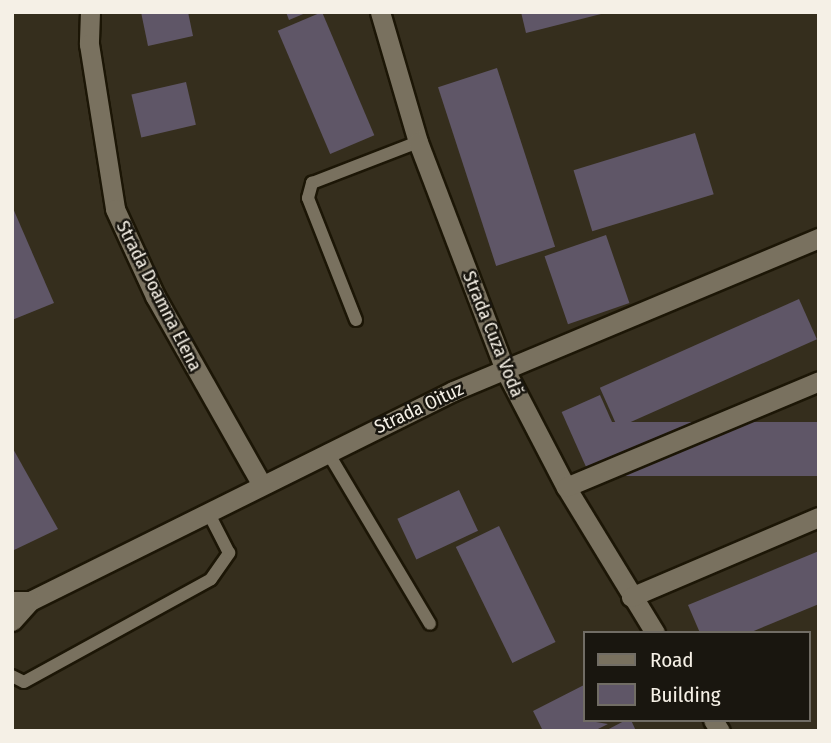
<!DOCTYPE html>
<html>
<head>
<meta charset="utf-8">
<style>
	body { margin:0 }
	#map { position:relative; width:831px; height:743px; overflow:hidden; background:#352e1d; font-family:"Fira Sans Condensed",sans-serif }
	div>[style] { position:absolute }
	.building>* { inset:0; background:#5f5667; transform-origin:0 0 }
	.roads { filter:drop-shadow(2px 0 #1c1606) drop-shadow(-2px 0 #1c1606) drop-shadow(0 2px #1c1606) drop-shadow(0 -2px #1c1606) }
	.service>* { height:12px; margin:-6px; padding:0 6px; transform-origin:6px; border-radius:6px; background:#79715f }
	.minor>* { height:19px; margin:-9.5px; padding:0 9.5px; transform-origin:9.5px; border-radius:9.5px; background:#79715f }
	span { translate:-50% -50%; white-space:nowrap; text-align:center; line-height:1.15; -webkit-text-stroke:5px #19160f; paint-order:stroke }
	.street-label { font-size:19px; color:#f5f0e6 }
	.frame { position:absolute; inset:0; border:14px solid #f5f0e6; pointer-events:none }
	.legend { position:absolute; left:583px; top:631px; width:228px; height:91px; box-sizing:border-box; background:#19160f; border:2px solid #716d65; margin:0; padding:9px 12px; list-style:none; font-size:21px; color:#f5f0e6 }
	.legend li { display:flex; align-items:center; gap:14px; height:35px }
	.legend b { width:35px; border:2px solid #716d65 }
</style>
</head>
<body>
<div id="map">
	<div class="building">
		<div style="clip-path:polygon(141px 12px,188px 12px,193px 36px,148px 46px)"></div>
		<div style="clip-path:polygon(286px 12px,308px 12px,289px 20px)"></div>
		<div style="left:322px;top:12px;width:134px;height:48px;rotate:67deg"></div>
		<div style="clip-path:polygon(521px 12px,605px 12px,605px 13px,526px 33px)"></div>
		<div style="left:497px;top:68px;width:188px;height:62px;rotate:72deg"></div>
		<div style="left:186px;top:82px;width:44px;height:56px;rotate:77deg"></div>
		<div style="left:695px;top:133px;width:64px;height:127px;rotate:73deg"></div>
		<div style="clip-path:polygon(12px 206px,54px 303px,12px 320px)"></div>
		<div style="left:606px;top:235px;width:72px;height:65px;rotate:71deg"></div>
		<div style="left:799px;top:299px;width:44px;height:218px;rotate:66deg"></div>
		<div style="left:600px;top:395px;width:62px;height:42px;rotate:66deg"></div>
		<div style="left:819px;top:422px;width:54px;height:211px;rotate:90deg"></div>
		<div style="clip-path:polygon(12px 447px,58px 529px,12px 551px)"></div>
		<div style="left:459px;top:490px;width:45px;height:68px;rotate:65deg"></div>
		<div style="left:499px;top:526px;width:129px;height:48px;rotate:64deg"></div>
		<div style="clip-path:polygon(819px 551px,819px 604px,749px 633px,700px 633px,688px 605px)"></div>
		<div style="clip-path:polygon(584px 685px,584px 720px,608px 724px,594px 731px,543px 731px,533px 711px)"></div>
		<div style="clip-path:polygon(631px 720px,636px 731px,605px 731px,626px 720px)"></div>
	</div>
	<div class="roads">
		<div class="service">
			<div style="left:356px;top:320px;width:131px;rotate:-111.5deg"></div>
			<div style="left:308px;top:198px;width:16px;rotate:-75deg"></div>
			<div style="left:312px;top:183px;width:114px;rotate:-21.1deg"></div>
			<div style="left:327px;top:451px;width:201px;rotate:59.2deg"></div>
			<div style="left:12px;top:676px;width:13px;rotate:27deg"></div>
			<div style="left:24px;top:682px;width:213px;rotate:-28.8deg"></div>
			<div style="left:211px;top:579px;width:32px;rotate:-55deg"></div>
			<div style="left:229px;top:553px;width:46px;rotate:-117.1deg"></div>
		</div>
		<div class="minor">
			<div style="left:90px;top:12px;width:32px;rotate:92deg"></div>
			<div style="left:89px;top:44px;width:167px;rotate:81deg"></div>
			<div style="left:115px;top:209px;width:96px;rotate:65.3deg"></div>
			<div style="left:155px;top:296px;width:215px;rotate:60.5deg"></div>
			<div style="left:380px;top:12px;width:135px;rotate:73.7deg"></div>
			<div style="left:418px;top:142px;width:244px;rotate:69.1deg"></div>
			<div style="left:505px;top:370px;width:132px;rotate:62.5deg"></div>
			<div style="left:566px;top:487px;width:171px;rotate:58.6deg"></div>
			<div style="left:566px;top:487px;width:274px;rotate:-22.7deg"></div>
			<div style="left:631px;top:597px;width:204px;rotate:-23.1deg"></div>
			<div style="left:12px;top:601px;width:18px"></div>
			<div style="left:30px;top:601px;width:472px;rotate:-26.4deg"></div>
			<div style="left:453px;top:391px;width:397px;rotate:-22.7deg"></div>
			<div style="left:12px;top:621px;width:27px;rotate:-48deg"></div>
			<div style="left:713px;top:720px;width:13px;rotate:58deg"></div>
		</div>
	</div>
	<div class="street-label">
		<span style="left:159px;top:296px;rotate:63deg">Strada Doamna Elena</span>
		<span style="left:493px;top:334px;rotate:68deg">Strada Cuza Vodă</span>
		<span style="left:419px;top:408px;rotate:-25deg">Strada Oituz</span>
	</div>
	<div class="frame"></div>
	<ul class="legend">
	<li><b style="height:9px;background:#79715f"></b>Road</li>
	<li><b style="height:19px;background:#5f5667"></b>Building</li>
	</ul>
</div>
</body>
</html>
